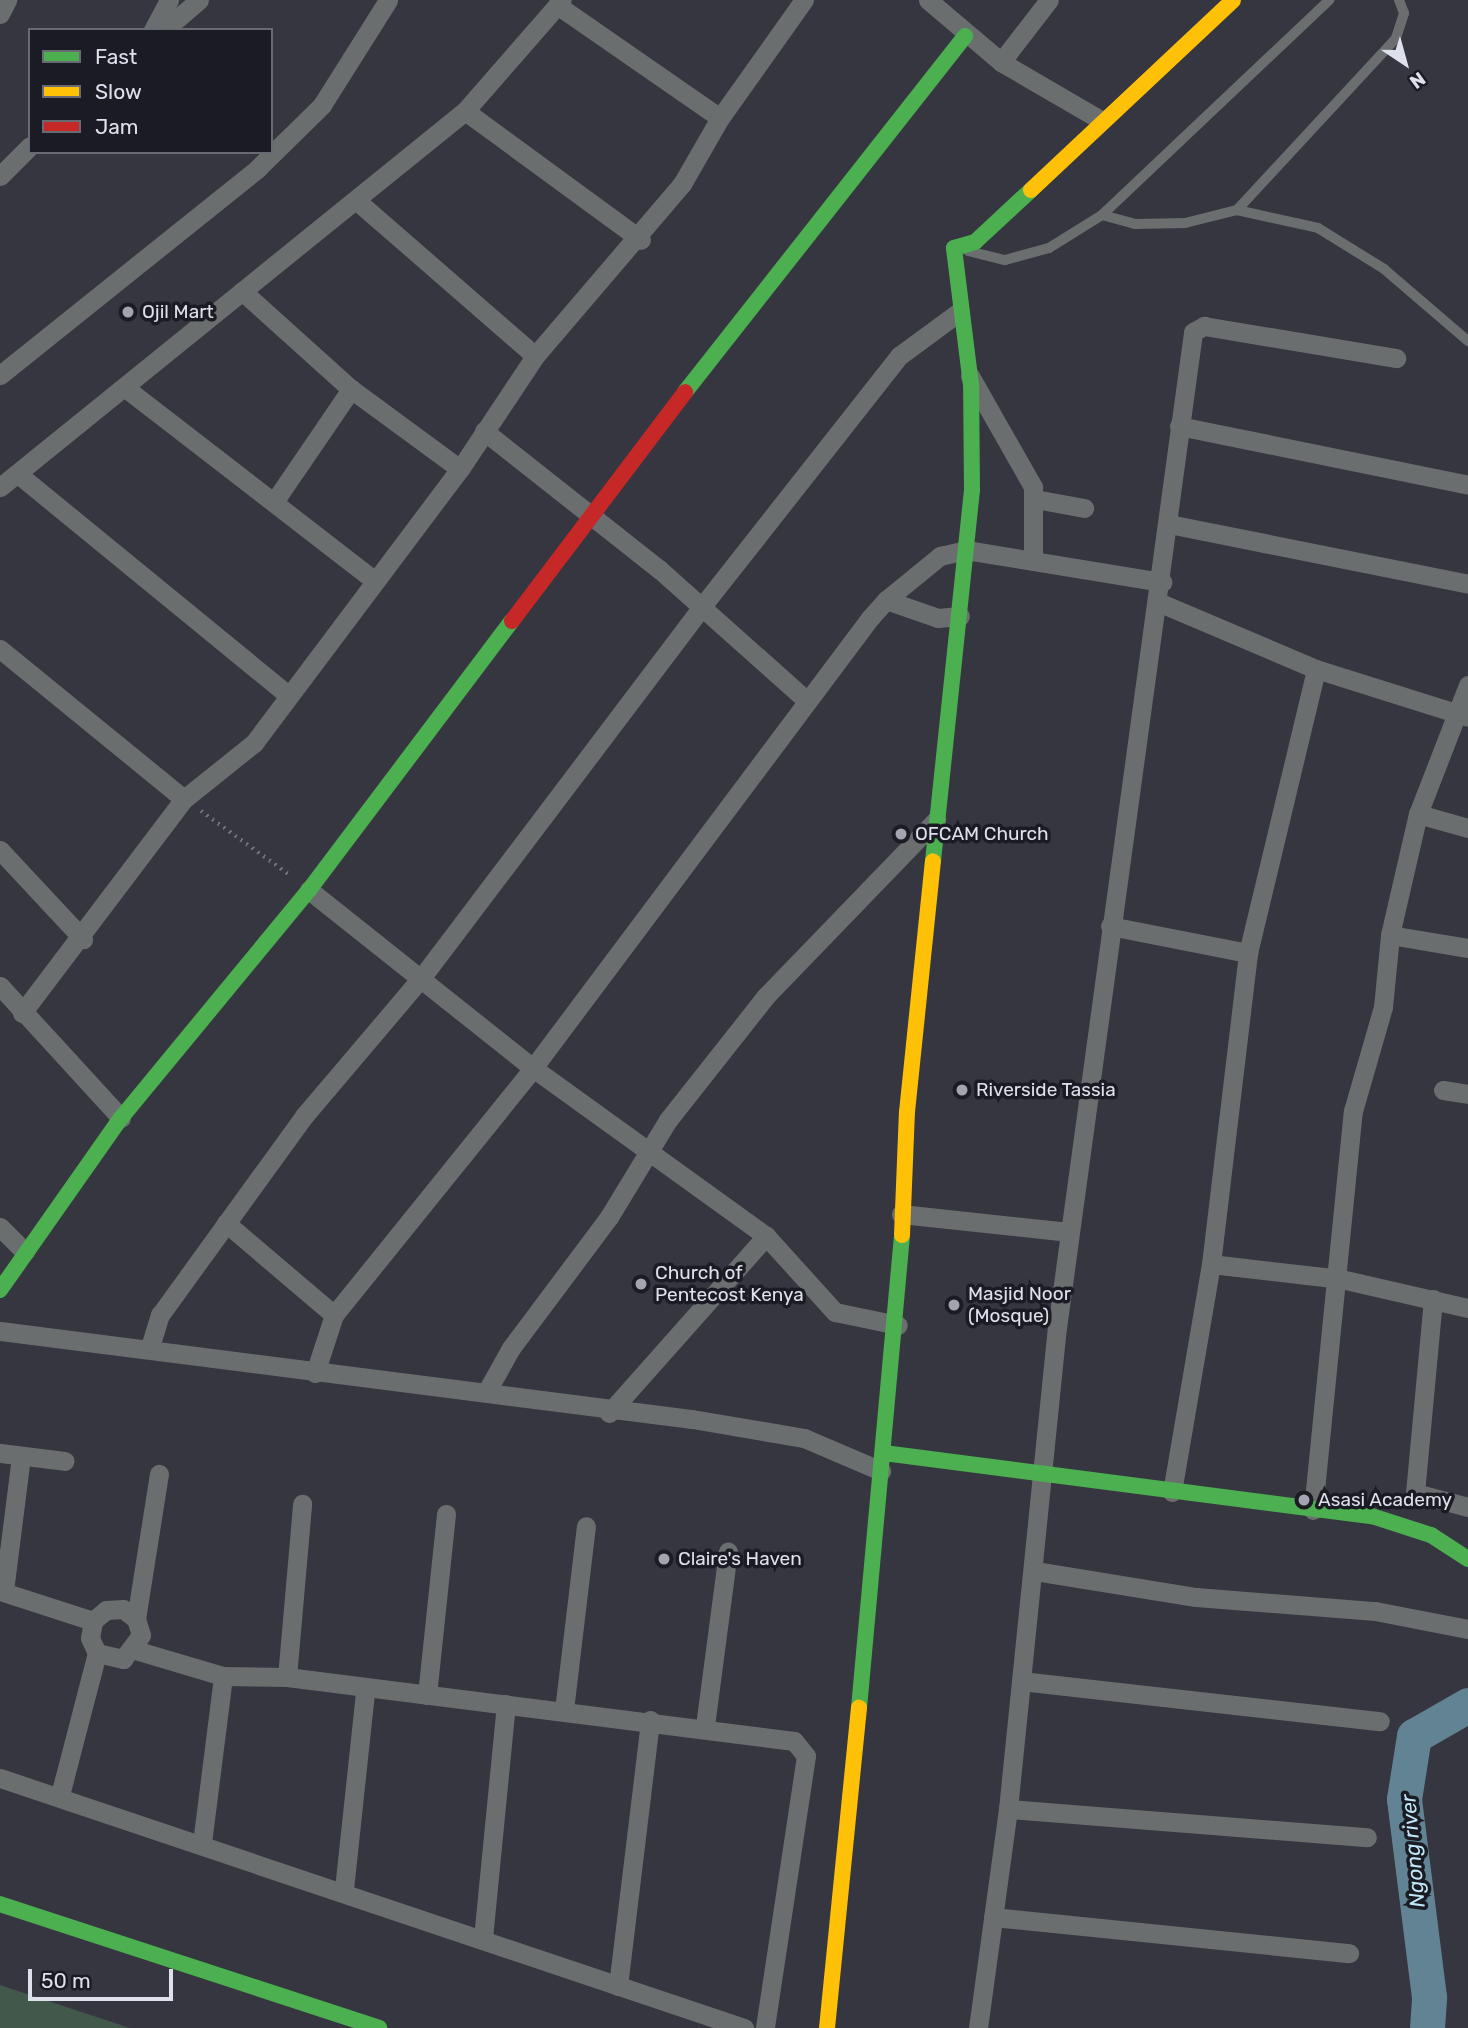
<!DOCTYPE html>
<html>
<head>
<meta charset="utf-8">
<style>
	body { margin:0 }
	#map { position:relative; width:1468px; height:2028px; overflow:hidden; background:#35363f; font-family:Rubik,sans-serif }
	div>[style] { position:absolute }
	.green>* { inset:0; background:#42584b }
	.river>* { height:35px; margin:-17.5px; padding:0 17.5px; transform-origin:17.5px; border-radius:17.5px; background:#628393 }
	.path>* { height:3.5px; margin-top:-1.75px; transform-origin:0; background:repeating-linear-gradient(90deg,#6f7274 0 2px,transparent 0 7px) }
	.lane>* { height:10px; margin:-5px; padding:0 5px; transform-origin:5px; border-radius:5px; background:#6b6e6f }
	.street>* { height:19px; margin:-9.5px; padding:0 9.5px; transform-origin:9.5px; border-radius:9.5px; background:#6b6e6f }
	.fast>* { height:16px; margin:-8px; padding:0 8px; transform-origin:8px; border-radius:8px; background:#4caf50 }
	.slow>* { height:16px; margin:-8px; padding:0 8px; transform-origin:8px; border-radius:8px; background:#ffc107 }
	.jam>* { height:16px; margin:-8px; padding:0 8px; transform-origin:8px; border-radius:8px; background:#c62828 }
	.dots>* { width:19px; height:19px; translate:-50% -50%; box-sizing:border-box; border:4px solid #1a1b23; border-radius:50% }
	span { translate:-50% -50%; white-space:nowrap; text-align:center; line-height:1.15; -webkit-text-stroke:7px #1a1b23; paint-order:stroke }
	.poi-label { font-size:19px; color:#dee0ec }
	.left { translate:0 -50%; text-align:left }
	.water-label { font-size:21px; color:#c1e8f8; font-style:italic }
	.legend { position:absolute; left:28px; top:28px; width:245px; height:126px; box-sizing:border-box; background:#1a1b23; border:2px solid #686a73; margin:0; padding:9px 12px; list-style:none; font-size:21px; color:#dee0ec }
	.legend li { display:flex; align-items:center; gap:14px; height:35px }
	.legend b { width:35px; border:2px solid #686a73 }
	.north { position:absolute; left:1370px; top:28px; width:70px; height:70px; -webkit-text-stroke:5px #1a1b23; paint-order:stroke; rotate:144deg; font-size:19px; font-weight:700; line-height:28px; text-align:center; color:#dee0ec }
	.north::after { content:''; display:block; margin:auto; width:24px; height:32px; background:#dee0ec; clip-path:polygon(50% 0,100% 100%,50% 72%,0 100%) }
	.scale { position:absolute; left:28px; top:1969px; width:145px; height:32px; box-sizing:border-box; border:4px solid #dee0ec; border-top:0; padding-left:9px; font-size:21px; line-height:24px; white-space:nowrap; color:#dee0ec; -webkit-text-stroke:5px #1a1b23; paint-order:stroke }
</style>
</head>
<body>
<div id="map">
	<div class="green">
		<div style="clip-path:polygon(0 1985px,130px 2028px,0 2028px)"></div>
	</div>
	<div class="river">
		<div style="left:1427px;top:2028px;width:31px;rotate:-86deg"></div>
		<div style="left:1429px;top:1997px;width:200px;rotate:-97.2deg"></div>
		<div style="left:1404px;top:1799px;width:64px;rotate:-81deg"></div>
		<div style="left:1414px;top:1736px;width:62px;rotate:-29.9deg"></div>
	</div>
	<div class="path">
		<div style="left:201px;top:811px;width:111px;rotate:35.8deg"></div>
	</div>
	<div class="lane">
		<div style="left:1237px;top:210px;width:234px;rotate:-47.2deg"></div>
		<div style="left:1396px;top:38px;width:26px;rotate:-72deg"></div>
		<div style="left:1404px;top:13px;width:14px;rotate:-111deg"></div>
		<div style="left:1102px;top:215px;width:34px;rotate:15deg"></div>
		<div style="left:1135px;top:224px;width:50px;rotate:-1.1deg"></div>
		<div style="left:1185px;top:223px;width:54px;rotate:-14deg"></div>
		<div style="left:1237px;top:210px;width:83px;rotate:12.5deg"></div>
		<div style="left:1318px;top:228px;width:78px;rotate:31.8deg"></div>
		<div style="left:1384px;top:269px;width:111px;rotate:40.6deg"></div>
		<div style="left:968px;top:251px;width:38px;rotate:14deg"></div>
		<div style="left:1005px;top:260px;width:46px;rotate:-15.3deg"></div>
		<div style="left:1049px;top:248px;width:62px;rotate:-31.9deg"></div>
		<div style="left:1102px;top:215px;width:313px;rotate:-43.4deg"></div>
	</div>
	<div class="street">
		<div style="left:928px;top:0;width:96px;rotate:40.3deg"></div>
		<div style="left:1001px;top:62px;width:113px;rotate:30.2deg"></div>
		<div style="left:557px;top:5px;width:198px;rotate:34.7deg"></div>
		<div style="left:0;top:14px;width:16px;rotate:-63deg"></div>
		<div style="left:153px;top:30px;width:34px;rotate:-62deg"></div>
		<div style="left:164px;top:30px;width:46px;rotate:-40.6deg"></div>
		<div style="left:1001px;top:62px;width:78px;rotate:-52.3deg"></div>
		<div style="left:465px;top:111px;width:218px;rotate:36.2deg"></div>
		<div style="left:0;top:176px;width:42px;rotate:-45deg"></div>
		<div style="left:357px;top:201px;width:236px;rotate:41deg"></div>
		<div style="left:242px;top:291px;width:147px;rotate:42deg"></div>
		<div style="left:351px;top:389px;width:135px;rotate:36.3deg"></div>
		<div style="left:0;top:375px;width:331px;rotate:-38.7deg"></div>
		<div style="left:258px;top:168px;width:90px;rotate:-44.5deg"></div>
		<div style="left:322px;top:105px;width:124px;rotate:-57.8deg"></div>
		<div style="left:970px;top:376px;width:128px;rotate:60.4deg"></div>
		<div style="left:1033px;top:487px;width:74px;rotate:90deg"></div>
		<div style="left:128px;top:390px;width:311px;rotate:37.7deg"></div>
		<div style="left:1179px;top:426px;width:295px;rotate:11.5deg"></div>
		<div style="left:484px;top:431px;width:223px;rotate:38.3deg"></div>
		<div style="left:659px;top:569px;width:195px;rotate:41.7deg"></div>
		<div style="left:18px;top:474px;width:349px;rotate:39.3deg"></div>
		<div style="left:0;top:487px;width:598px;rotate:-38.96deg"></div>
		<div style="left:465px;top:111px;width:147px;rotate:-48.9deg"></div>
		<div style="left:1035px;top:499px;width:50px;rotate:10.4deg"></div>
		<div style="left:274px;top:502px;width:137px;rotate:-55.7deg"></div>
		<div style="left:1169px;top:524px;width:305px;rotate:11.3deg"></div>
		<div style="left:886px;top:600px;width:70px;rotate:-39.2deg"></div>
		<div style="left:940px;top:556px;width:27px;rotate:-13deg"></div>
		<div style="left:966px;top:550px;width:199px;rotate:9.3deg"></div>
		<div style="left:1158px;top:602px;width:172px;rotate:23deg"></div>
		<div style="left:1316px;top:669px;width:159px;rotate:17.5deg"></div>
		<div style="left:0;top:649px;width:237px;rotate:39.2deg"></div>
		<div style="left:1468px;top:685px;width:138px;rotate:111.2deg"></div>
		<div style="left:1418px;top:814px;width:52px;rotate:15.6deg"></div>
		<div style="left:0;top:850px;width:122px;rotate:47deg"></div>
		<div style="left:309px;top:890px;width:286px;rotate:38.5deg"></div>
		<div style="left:533px;top:1068px;width:287px;rotate:35.8deg"></div>
		<div style="left:766px;top:1236px;width:103px;rotate:47.8deg"></div>
		<div style="left:835px;top:1312px;width:64px;rotate:11.7deg"></div>
		<div style="left:1110px;top:926px;width:141px;rotate:11.1deg"></div>
		<div style="left:1390px;top:935px;width:79px;rotate:9.5deg"></div>
		<div style="left:0;top:986px;width:179px;rotate:47.5deg"></div>
		<div style="left:22px;top:1013px;width:268px;rotate:-52.9deg"></div>
		<div style="left:184px;top:799px;width:90px;rotate:-38.7deg"></div>
		<div style="left:254px;top:743px;width:343px;rotate:-53.1deg"></div>
		<div style="left:460px;top:469px;width:136px;rotate:-56.4deg"></div>
		<div style="left:535px;top:356px;width:226px;rotate:-49.5deg"></div>
		<div style="left:682px;top:184px;width:76px;rotate:-60.1deg"></div>
		<div style="left:720px;top:118px;width:145px;rotate:-54.6deg"></div>
		<div style="left:1443px;top:1090px;width:25px;rotate:9deg"></div>
		<div style="left:901px;top:1214px;width:169px;rotate:6.1deg"></div>
		<div style="left:226px;top:1223px;width:142px;rotate:40.4deg"></div>
		<div style="left:0;top:1227px;width:35px;rotate:45deg"></div>
		<div style="left:1211px;top:1264px;width:131px;rotate:6.6deg"></div>
		<div style="left:1341px;top:1279px;width:130px;rotate:12.9deg"></div>
		<div style="left:1433px;top:1299px;width:195px;rotate:95.3deg"></div>
		<div style="left:1415px;top:1493px;width:55px;rotate:14.8deg"></div>
		<div style="left:0;top:1331px;width:698px;rotate:7.25deg"></div>
		<div style="left:692px;top:1419px;width:114px;rotate:9.6deg"></div>
		<div style="left:804px;top:1438px;width:84px;rotate:23.2deg"></div>
		<div style="left:150px;top:1347px;width:34px;rotate:-73deg"></div>
		<div style="left:160px;top:1315px;width:246px;rotate:-54.1deg"></div>
		<div style="left:304px;top:1116px;width:182px;rotate:-49.7deg"></div>
		<div style="left:422px;top:977px;width:461px;rotate:-52.9deg"></div>
		<div style="left:700px;top:609px;width:322px;rotate:-51.8deg"></div>
		<div style="left:899px;top:356px;width:74px;rotate:-36.3deg"></div>
		<div style="left:315px;top:1373px;width:61px;rotate:-71.9deg"></div>
		<div style="left:334px;top:1315px;width:317px;rotate:-51.1deg"></div>
		<div style="left:533px;top:1068px;width:562px;rotate:-53.17deg"></div>
		<div style="left:870px;top:618px;width:24px;rotate:-48deg"></div>
		<div style="left:886px;top:600px;width:55px;rotate:19.1deg"></div>
		<div style="left:938px;top:618px;width:22px;rotate:-5deg"></div>
		<div style="left:487px;top:1391px;width:49px;rotate:-60.8deg"></div>
		<div style="left:511px;top:1348px;width:164px;rotate:-53.2deg"></div>
		<div style="left:609px;top:1217px;width:114px;rotate:-58.7deg"></div>
		<div style="left:668px;top:1120px;width:158px;rotate:-51.7deg"></div>
		<div style="left:766px;top:996px;width:245px;rotate:-46deg"></div>
		<div style="left:609px;top:1413px;width:237px;rotate:-48.4deg"></div>
		<div style="left:0;top:1453px;width:65px;rotate:7deg"></div>
		<div style="left:1172px;top:1492px;width:231px;rotate:-80.3deg"></div>
		<div style="left:1211px;top:1264px;width:313px;rotate:-83.2deg"></div>
		<div style="left:1248px;top:953px;width:292px;rotate:-76.5deg"></div>
		<div style="left:1313px;top:1510px;width:401px;rotate:-84.3deg"></div>
		<div style="left:1353px;top:1111px;width:108px;rotate:-73.9deg"></div>
		<div style="left:1383px;top:1007px;width:72px;rotate:-84.4deg"></div>
		<div style="left:1390px;top:935px;width:124px;rotate:-77deg"></div>
		<div style="left:1035px;top:1571px;width:163px;rotate:9.2deg"></div>
		<div style="left:1196px;top:1597px;width:180px;rotate:4.5deg"></div>
		<div style="left:1375px;top:1611px;width:95px;rotate:11deg"></div>
		<div style="left:0;top:1591px;width:98px;rotate:17.9deg"></div>
		<div style="left:4px;top:1591px;width:136px;rotate:-82.8deg"></div>
		<div style="left:136px;top:1619px;width:16px;rotate:-142deg"></div>
		<div style="left:123px;top:1609px;width:17px;rotate:177deg"></div>
		<div style="left:106px;top:1610px;width:17px;rotate:140deg"></div>
		<div style="left:93px;top:1621px;width:17px;rotate:100deg"></div>
		<div style="left:90px;top:1638px;width:17px;rotate:65deg"></div>
		<div style="left:97px;top:1653px;width:27px;rotate:13deg"></div>
		<div style="left:123px;top:1659px;width:30px;rotate:-53deg"></div>
		<div style="left:141px;top:1635px;width:17px;rotate:-107deg"></div>
		<div style="left:136px;top:1619px;width:147px;rotate:-81deg"></div>
		<div style="left:135px;top:1650px;width:92px;rotate:16.5deg"></div>
		<div style="left:223px;top:1676px;width:64px;rotate:0.9deg"></div>
		<div style="left:287px;top:1677px;width:511px;rotate:7.19deg"></div>
		<div style="left:794px;top:1741px;width:19px;rotate:51deg"></div>
		<div style="left:806px;top:1756px;width:275px;rotate:98.6deg"></div>
		<div style="left:287px;top:1677px;width:174px;rotate:-85deg"></div>
		<div style="left:1021px;top:1681px;width:361px;rotate:6.4deg"></div>
		<div style="left:427px;top:1695px;width:182px;rotate:-84deg"></div>
		<div style="left:564px;top:1710px;width:185px;rotate:-83.2deg"></div>
		<div style="left:705px;top:1726px;width:176px;rotate:-82.5deg"></div>
		<div style="left:0;top:1778px;width:785px;rotate:18.57deg"></div>
		<div style="left:60px;top:1795px;width:147px;rotate:-75.4deg"></div>
		<div style="left:1008px;top:1809px;width:360px;rotate:4.5deg"></div>
		<div style="left:202px;top:1843px;width:168px;rotate:-82.8deg"></div>
		<div style="left:344px;top:1889px;width:199px;rotate:-83.9deg"></div>
		<div style="left:993px;top:1917px;width:358px;rotate:5.8deg"></div>
		<div style="left:483px;top:1938px;width:235px;rotate:-84.4deg"></div>
		<div style="left:618px;top:1986px;width:268px;rotate:-83.1deg"></div>
		<div style="left:978px;top:2028px;width:221px;rotate:-82.2deg"></div>
		<div style="left:1008px;top:1809px;width:483px;rotate:-84.2deg"></div>
		<div style="left:1057px;top:1328px;width:1005px;rotate:-82.22deg"></div>
		<div style="left:1193px;top:332px;width:13px;rotate:-29deg"></div>
		<div style="left:1204px;top:326px;width:195px;rotate:9.5deg"></div>
	</div>
	<div class="fast">
		<div style="left:685px;top:392px;width:453px;rotate:-51.8deg"></div>
		<div style="left:933px;top:861px;width:373px;rotate:-84deg"></div>
		<div style="left:972px;top:490px;width:105px;rotate:-90.5deg"></div>
		<div style="left:971px;top:385px;width:138px;rotate:-97.1deg"></div>
		<div style="left:954px;top:248px;width:22px;rotate:-16deg"></div>
		<div style="left:975px;top:242px;width:76px;rotate:-42.9deg"></div>
		<div style="left:0;top:1290px;width:210px;rotate:-54.9deg"></div>
		<div style="left:121px;top:1118px;width:296px;rotate:-50.5deg"></div>
		<div style="left:309px;top:890px;width:337px;rotate:-53deg"></div>
		<div style="left:884px;top:1453px;width:492px;rotate:7.4deg"></div>
		<div style="left:1372px;top:1516px;width:62px;rotate:17.9deg"></div>
		<div style="left:1431px;top:1535px;width:44px;rotate:33deg"></div>
		<div style="left:859px;top:1708px;width:475px;rotate:-84.8deg"></div>
		<div style="left:0;top:1904px;width:399px;rotate:18.1deg"></div>
	</div>
	<div class="slow">
		<div style="left:1031px;top:190px;width:277px;rotate:-43.2deg"></div>
		<div style="left:902px;top:1235px;width:123px;rotate:-87.7deg"></div>
		<div style="left:907px;top:1112px;width:252px;rotate:-84.1deg"></div>
		<div style="left:827px;top:2028px;width:322px;rotate:-84.3deg"></div>
	</div>
	<div class="jam">
		<div style="left:512px;top:621px;width:287px;rotate:-52.9deg"></div>
	</div>
	<div class="dots">
		<div style="left:128px;top:312px;background:#a3a4af"></div>
		<div style="left:901px;top:834px;background:#a3a4af"></div>
		<div style="left:962px;top:1090px;background:#a3a4af"></div>
		<div style="left:641px;top:1284px;background:#a3a4af"></div>
		<div style="left:954px;top:1305px;background:#a3a4af"></div>
		<div style="left:1304px;top:1500px;background:#a3a4af"></div>
		<div style="left:664px;top:1559px;background:#a3a4af"></div>
	</div>
	<div class="poi-label">
		<span class="left" style="left:142px;top:312px">Ojil Mart</span>
		<span class="left" style="left:915px;top:834px">OFCAM Church</span>
		<span class="left" style="left:976px;top:1090px">Riverside Tassia</span>
		<span class="left" style="left:655px;top:1284px">Church of<br>Pentecost Kenya</span>
		<span class="left" style="left:968px;top:1305px">Masjid Noor<br>(Mosque)</span>
		<span class="left" style="left:1318px;top:1500px">Asasi Academy</span>
		<span class="left" style="left:678px;top:1559px">Claire's Haven</span>
	</div>
	<div class="water-label">
		<span style="left:1413px;top:1851px;rotate:-95deg">Ngong river</span>
	</div>
	<ul class="legend">
	<li><b style="height:9px;background:#4caf50"></b>Fast</li>
	<li><b style="height:9px;background:#ffc107"></b>Slow</li>
	<li><b style="height:9px;background:#c62828"></b>Jam</li>
	</ul>
	<div class="north">N</div>
	<div class="scale">50 m</div>
</div>
</body>
</html>
